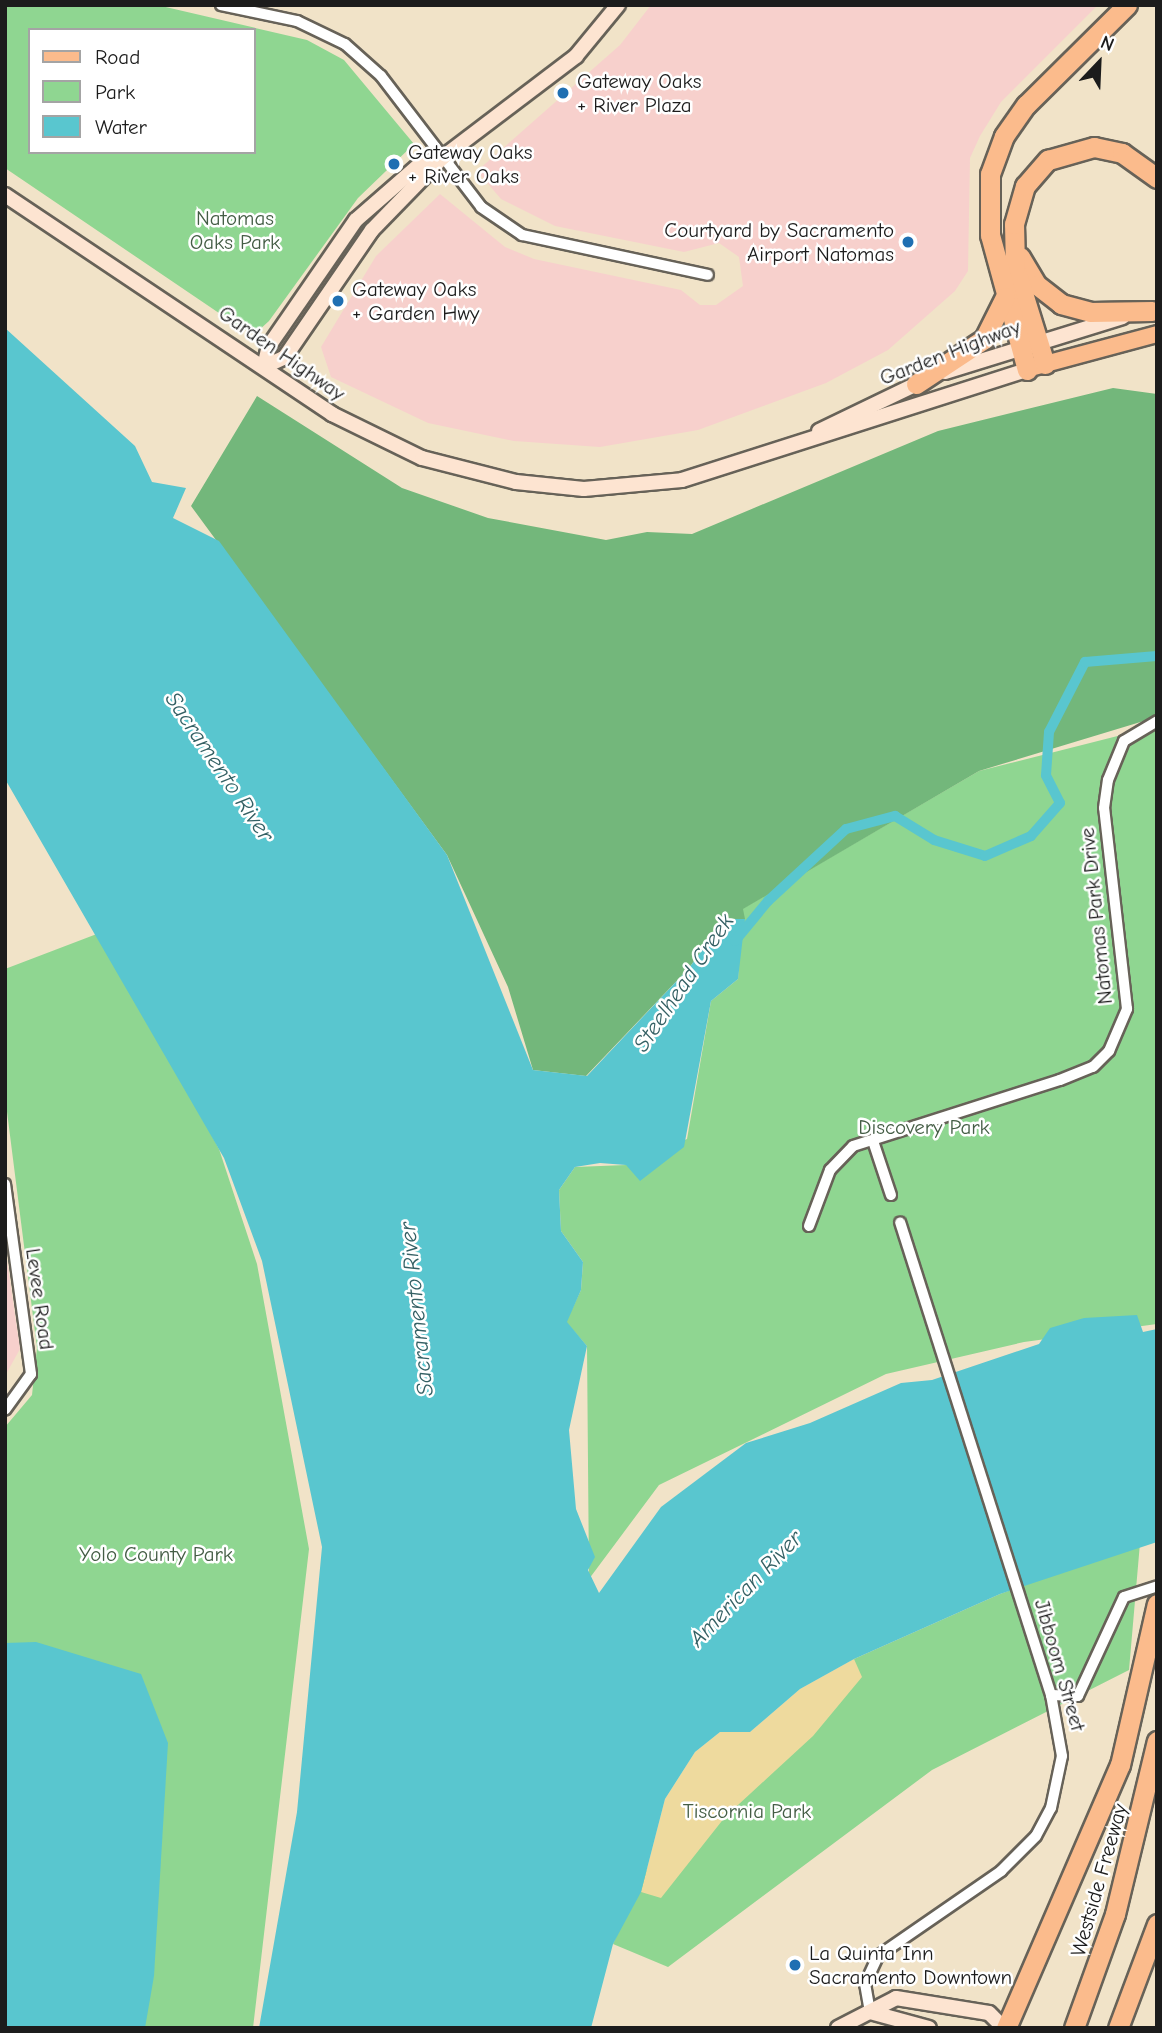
<!DOCTYPE html>
<html>
<head>
<meta charset="utf-8">
<style>
	body { margin:0 }
	#map { position:relative; width:1162px; height:2033px; overflow:hidden; background:#f1e3c8; font-family:"Comic Neue",sans-serif }
	div>[style] { position:absolute }
	.built>* { inset:0; background:#f7d0cc }
	.green>* { inset:0; background:#8fd691 }
	.forest>* { inset:0; background:#73b77b }
	.sand>* { inset:0; background:#eeda9e }
	.water>* { inset:0; background:#59c6cf }
	.canal>* { height:10px; margin:-5px; padding:0 5px; transform-origin:5px; border-radius:5px; background:#59c6cf }
	.roads { filter:drop-shadow(2px 0 #676258) drop-shadow(-2px 0 #676258) drop-shadow(0 2px #676258) drop-shadow(0 -2px #676258) }
	.street>* { height:10px; margin:-5px; padding:0 5px; transform-origin:5px; border-radius:5px; background:#fff }
	.secondary>* { height:14px; margin:-7px; padding:0 7px; transform-origin:7px; border-radius:7px; background:#fde4d1 }
	.primary>* { height:16px; margin:-8px; padding:0 8px; transform-origin:8px; border-radius:8px; background:#fbbb8c }
	.highway>* { height:19px; margin:-9.5px; padding:0 9.5px; transform-origin:9.5px; border-radius:9.5px; background:#fbbb8c }
	.dots>* { width:19px; height:19px; translate:-50% -50%; box-sizing:border-box; border:4px solid #fff; border-radius:50% }
	span { translate:-50% -50%; white-space:nowrap; text-align:center; line-height:1.15; -webkit-text-stroke:5px #fff; paint-order:stroke }
	.poi-label { font-size:21px; color:#1c1c1c }
	.left { translate:0 -50%; text-align:left }
	.right { translate:-100% -50%; text-align:right }
	.park-label { font-size:21px; color:#445d45 }
	.street-label { font-size:21px; color:#1c1c1c }
	.water-label { font-size:23px; color:#346064; font-style:italic }
	.frame { position:absolute; inset:0; border:7px solid #1c1c1c; pointer-events:none }
	.legend { position:absolute; left:28px; top:28px; width:228px; height:126px; box-sizing:border-box; background:#fff; border:2px solid #a4a4a4; margin:0; padding:9px 12px; list-style:none; font-size:21px; color:#1c1c1c }
	.legend li { display:flex; align-items:center; gap:14px; height:35px }
	.legend b { width:35px; border:2px solid #a4a4a4 }
	.north { position:absolute; left:1064px; top:28px; width:70px; height:70px; -webkit-text-stroke:5px #fff; paint-order:stroke; rotate:23deg; font-size:19px; font-weight:700; line-height:28px; text-align:center; color:#1c1c1c }
	.north::after { content:''; display:block; margin:auto; width:24px; height:32px; background:#1c1c1c; clip-path:polygon(50% 0,100% 100%,50% 72%,0 100%) }
</style>
</head>
<body>
<div id="map">
	<div class="built">
		<div style="clip-path:polygon(651px 5px,1098px 5px,1001px 102px,980px 136px,970px 158px,968px 271px,955px 291px,888px 350px,826px 383px,698px 430px,600px 447px,514px 441px,428px 423px,331px 377px,321px 347px,376px 256px,440px 194px,505px 247px,534px 259px,681px 290px,700px 305px,716px 305px,743px 286px,739px 257px,719px 243px,684px 252px,555px 226px,501px 199px,477px 171px,620px 45px)"></div>
		<div style="clip-path:polygon(5px 1247px,20px 1349px,5px 1376px)"></div>
	</div>
	<div class="green">
		<div style="clip-path:polygon(evenodd,5px 5px,157px 5px,307px 40px,344px 60px,414px 144px,358px 198px,269px 321px,258px 331px,244px 330px,5px 168px,5px 5px,30px 30px,254px 30px,254px 152px,30px 152px,30px 30px)"></div>
		<div style="clip-path:polygon(1157px 726px,1157px 1324px,1024px 1342px,886px 1374px,659px 1485px,589px 1579px,587px 1346px,566px 1322px,581px 1290px,583px 1262px,561px 1231px,559px 1190px,575px 1167px,626px 1165px,687px 1139px,711px 1001px,738px 979px,742px 909px,979px 771px)"></div>
		<div style="clip-path:polygon(102px 932px,219px 1149px,257px 1264px,309px 1549px,253px 2028px,5px 2028px,5px 1427px,32px 1395px,37px 1348px,5px 1096px,5px 969px)"></div>
		<div style="clip-path:polygon(1140px 1543px,1129px 1670px,932px 1770px,668px 1967px,613px 1944px,649px 1865px,827px 1678px,854px 1659px,1000px 1594px)"></div>
	</div>
	<div class="forest">
		<div style="clip-path:polygon(1113px 388px,1157px 394px,1157px 717px,979px 771px,743px 909px,745px 919px,725px 919px,689px 968px,586px 1076px,533px 1070px,508px 987px,447px 855px,191px 506px,257px 396px,402px 488px,488px 518px,606px 540px,647px 532px,692px 534px,938px 431px)"></div>
	</div>
	<div class="sand">
		<div style="clip-path:polygon(854px 1659px,862px 1677px,813px 1736px,725px 1817px,661px 1898px,641px 1892px,665px 1799px,695px 1752px,720px 1732px,750px 1732px,800px 1689px)"></div>
	</div>
	<div class="water">
		<div style="clip-path:polygon(5px 328px,135px 446px,152px 482px,186px 488px,173px 518px,219px 541px,447px 855px,533px 1070px,587px 1076px,689px 968px,725px 919px,745px 919px,738px 979px,711px 1001px,684px 1147px,640px 1181px,626px 1165px,600px 1163px,575px 1167px,559px 1190px,561px 1231px,583px 1262px,581px 1290px,567px 1322px,587px 1346px,569px 1430px,576px 1509px,595px 1557px,588px 1570px,599px 1593px,661px 1507px,746px 1443px,810px 1423px,901px 1383px,932px 1380px,1039px 1344px,1050px 1328px,1084px 1318px,1137px 1315px,1143px 1332px,1157px 1329px,1157px 1542px,1000px 1594px,854px 1659px,800px 1689px,750px 1732px,720px 1732px,695px 1752px,665px 1799px,641px 1892px,613px 1944px,591px 2028px,259px 2028px,297px 1812px,322px 1547px,262px 1261px,224px 1158px,5px 779px)"></div>
		<div style="clip-path:polygon(36px 1642px,141px 1674px,168px 1743px,154px 1976px,145px 2028px,5px 2028px,5px 1643px)"></div>
	</div>
	<div class="canal">
		<div style="left:735px;top:941px;width:52px;rotate:-50.5deg"></div>
		<div style="left:768px;top:901px;width:106px;rotate:-42.7deg"></div>
		<div style="left:846px;top:829px;width:51px;rotate:-14.9deg"></div>
		<div style="left:895px;top:816px;width:46px;rotate:31.6deg"></div>
		<div style="left:934px;top:840px;width:53px;rotate:17.4deg"></div>
		<div style="left:985px;top:856px;width:50px;rotate:-23.5deg"></div>
		<div style="left:1031px;top:836px;width:44px;rotate:-48.7deg"></div>
		<div style="left:1060px;top:803px;width:31px;rotate:-117deg"></div>
		<div style="left:1046px;top:775px;width:43px;rotate:-86deg"></div>
		<div style="left:1049px;top:732px;width:79px;rotate:-62.8deg"></div>
		<div style="left:1085px;top:662px;width:72px;rotate:-4.8deg"></div>
	</div>
	<div class="roads">
		<div class="street">
			<div style="left:221px;top:5px;width:78px;rotate:11.9deg"></div>
			<div style="left:297px;top:21px;width:53px;rotate:25.6deg"></div>
			<div style="left:345px;top:44px;width:48px;rotate:41.6deg"></div>
			<div style="left:381px;top:76px;width:165px;rotate:52.6deg"></div>
			<div style="left:481px;top:207px;width:50px;rotate:34.3deg"></div>
			<div style="left:522px;top:235px;width:190px;rotate:12.1deg"></div>
			<div style="left:873px;top:1141px;width:57px;rotate:71.6deg"></div>
			<div style="left:5px;top:1184px;width:192px;rotate:82.2deg"></div>
			<div style="left:31px;top:1374px;width:44px;rotate:125.8deg"></div>
			<div style="left:809px;top:1226px;width:60px;rotate:-69.4deg"></div>
			<div style="left:830px;top:1170px;width:33px;rotate:-46deg"></div>
			<div style="left:853px;top:1146px;width:217px;rotate:-17.7deg"></div>
			<div style="left:1060px;top:1080px;width:35px;rotate:-22deg"></div>
			<div style="left:1093px;top:1067px;width:23px;rotate:-45deg"></div>
			<div style="left:1109px;top:1051px;width:46px;rotate:-66.8deg"></div>
			<div style="left:1127px;top:1009px;width:202px;rotate:-96.5deg"></div>
			<div style="left:1104px;top:808px;width:28px;rotate:-82deg"></div>
			<div style="left:1108px;top:780px;width:42px;rotate:-67.7deg"></div>
			<div style="left:1124px;top:741px;width:39px;rotate:-31deg"></div>
			<div style="left:1051px;top:1695px;width:27px;rotate:2deg"></div>
			<div style="left:1078px;top:1696px;width:109px;rotate:-65.1deg"></div>
			<div style="left:1124px;top:1597px;width:35px;rotate:-18deg"></div>
			<div style="left:870px;top:2012px;width:28px;rotate:-100deg"></div>
			<div style="left:865px;top:1984px;width:31px;rotate:-65deg"></div>
			<div style="left:878px;top:1956px;width:150px;rotate:-34.6deg"></div>
			<div style="left:1001px;top:1871px;width:49px;rotate:-45deg"></div>
			<div style="left:1036px;top:1836px;width:32px;rotate:-62deg"></div>
			<div style="left:1051px;top:1808px;width:53px;rotate:-78.1deg"></div>
			<div style="left:1062px;top:1756px;width:62px;rotate:-100.2deg"></div>
			<div style="left:1051px;top:1695px;width:496px;rotate:-107.7deg"></div>
		</div>
		<div class="secondary">
			<div style="left:5px;top:195px;width:394px;rotate:33.8deg"></div>
			<div style="left:332px;top:414px;width:100px;rotate:26.1deg"></div>
			<div style="left:422px;top:458px;width:97px;rotate:14.3deg"></div>
			<div style="left:516px;top:482px;width:68px;rotate:5.9deg"></div>
			<div style="left:584px;top:489px;width:98px;rotate:-5.2deg"></div>
			<div style="left:682px;top:480px;width:362px;rotate:-17.7deg"></div>
			<div style="left:264px;top:367px;width:23px;rotate:-25deg"></div>
			<div style="left:285px;top:357px;width:154px;rotate:-55.6deg"></div>
			<div style="left:372px;top:230px;width:102px;rotate:-45.8deg"></div>
			<div style="left:443px;top:157px;width:167px;rotate:-37.2deg"></div>
			<div style="left:576px;top:56px;width:66px;rotate:-50.5deg"></div>
			<div style="left:264px;top:367px;width:22px;rotate:-77deg"></div>
			<div style="left:269px;top:346px;width:153px;rotate:-55.4deg"></div>
			<div style="left:356px;top:220px;width:84px;rotate:-41.1deg"></div>
			<div style="left:419px;top:165px;width:25px;rotate:-18deg"></div>
			<div style="left:945px;top:372px;width:186px;rotate:-17.2deg"></div>
			<div style="left:819px;top:431px;width:115px;rotate:-25.7deg"></div>
			<div style="left:870px;top:2012px;width:61px;rotate:15.2deg"></div>
			<div style="left:838px;top:2028px;width:65px;rotate:-27.3deg"></div>
			<div style="left:896px;top:1998px;width:94px;rotate:9.2deg"></div>
			<div style="left:989px;top:2013px;width:21px;rotate:45deg"></div>
		</div>
		<div class="primary">
			<div style="left:1034px;top:367px;width:127px;rotate:-15deg"></div>
		</div>
		<div class="highway">
			<div style="left:1020px;top:257px;width:33px;rotate:59deg"></div>
			<div style="left:1037px;top:285px;width:31px;rotate:38deg"></div>
			<div style="left:1061px;top:304px;width:30px;rotate:15deg"></div>
			<div style="left:1090px;top:312px;width:62px;rotate:-0.9deg"></div>
			<div style="left:1045px;top:364px;width:102px;rotate:-107.2deg"></div>
			<div style="left:1015px;top:267px;width:43px;rotate:-91.3deg"></div>
			<div style="left:1014px;top:224px;width:40px;rotate:-74deg"></div>
			<div style="left:1025px;top:186px;width:35px;rotate:-49deg"></div>
			<div style="left:1048px;top:160px;width:48px;rotate:-15.8deg"></div>
			<div style="left:1094px;top:147px;width:29px;rotate:12deg"></div>
			<div style="left:1122px;top:153px;width:43px;rotate:35.5deg"></div>
			<div style="left:1027px;top:370px;width:140px;rotate:-105.3deg"></div>
			<div style="left:990px;top:235px;width:61px;rotate:-90deg"></div>
			<div style="left:990px;top:174px;width:40px;rotate:-69.8deg"></div>
			<div style="left:1004px;top:136px;width:38px;rotate:-55deg"></div>
			<div style="left:1026px;top:105px;width:142px;rotate:-44.7deg"></div>
			<div style="left:916px;top:384px;width:82px;rotate:-33.5deg"></div>
			<div style="left:984px;top:339px;width:47px;rotate:-63.4deg"></div>
			<div style="left:1006px;top:2028px;width:287px;rotate:-66.6deg"></div>
			<div style="left:1120px;top:1765px;width:165px;rotate:-77.1deg"></div>
			<div style="left:1074px;top:2028px;width:121px;rotate:-70.2deg"></div>
			<div style="left:1115px;top:1914px;width:178px;rotate:-76.4deg"></div>
			<div style="left:1118px;top:2028px;width:111px;rotate:-69.4deg"></div>
		</div>
	</div>
	<div class="dots">
		<div style="left:563px;top:93px;background:#1f6fb2"></div>
		<div style="left:394px;top:164px;background:#1f6fb2"></div>
		<div style="left:908px;top:242px;background:#1f6fb2"></div>
		<div style="left:338px;top:301px;background:#1f6fb2"></div>
		<div style="left:795px;top:1965px;background:#1f6fb2"></div>
	</div>
	<div class="poi-label">
		<span class="left" style="left:577px;top:93px">Gateway Oaks<br>+ River Plaza</span>
		<span class="left" style="left:408px;top:164px">Gateway Oaks<br>+ River Oaks</span>
		<span class="right" style="left:894px;top:242px">Courtyard by Sacramento<br>Airport Natomas</span>
		<span class="left" style="left:352px;top:301px">Gateway Oaks<br>+ Garden Hwy</span>
		<span class="left" style="left:809px;top:1965px">La Quinta Inn<br>Sacramento Downtown</span>
	</div>
	<div class="park-label">
		<span style="left:235px;top:230px">Natomas<br>Oaks Park</span>
		<span style="left:924px;top:1127px">Discovery Park</span>
		<span style="left:156px;top:1554px">Yolo County Park</span>
		<span style="left:747px;top:1811px">Tiscornia Park</span>
	</div>
	<div class="street-label">
		<span style="left:950px;top:352px;rotate:-21deg">Garden Highway</span>
		<span style="left:282px;top:353px;rotate:35deg">Garden Highway</span>
		<span style="left:1096px;top:916px;rotate:-96deg">Natomas Park Drive</span>
		<span style="left:40px;top:1299px;rotate:82deg">Levee Road</span>
		<span style="left:1060px;top:1665px;rotate:74deg">Jibboom Street</span>
		<span style="left:1099px;top:1880px;rotate:-74deg">Westside Freeway</span>
	</div>
	<div class="water-label">
		<span style="left:219px;top:767px;rotate:56deg">Sacramento River</span>
		<span style="left:684px;top:983px;rotate:-56deg">Steelhead Creek</span>
		<span style="left:417px;top:1309px;rotate:-96deg">Sacramento River</span>
		<span style="left:746px;top:1589px;rotate:-46deg">American River</span>
	</div>
	<div class="frame"></div>
	<ul class="legend">
	<li><b style="height:9px;background:#fbbb8c"></b>Road</li>
	<li><b style="height:19px;background:#8fd691"></b>Park</li>
	<li><b style="height:19px;background:#59c6cf"></b>Water</li>
	</ul>
	<div class="north">N</div>
</div>
</body>
</html>
